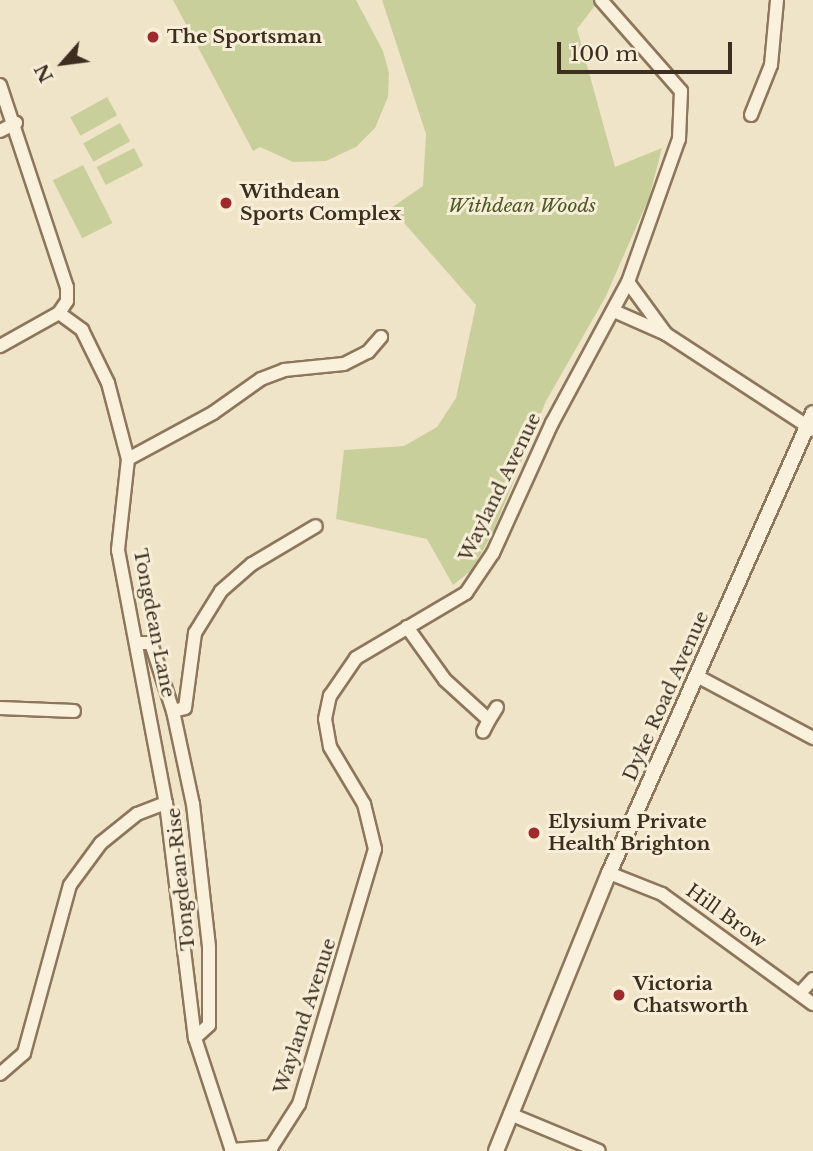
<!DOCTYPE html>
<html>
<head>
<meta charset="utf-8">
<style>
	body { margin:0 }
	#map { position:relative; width:813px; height:1151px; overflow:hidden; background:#f0e4c8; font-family:"Libre Baskerville",serif }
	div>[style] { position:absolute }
	.green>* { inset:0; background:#c9cf9b; transform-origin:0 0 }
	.roads { filter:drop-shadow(2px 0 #8d765c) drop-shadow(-2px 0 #8d765c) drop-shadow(0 2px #8d765c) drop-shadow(0 -2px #8d765c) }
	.minor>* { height:12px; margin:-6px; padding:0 6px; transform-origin:6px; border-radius:6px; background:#faf1dc }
	.tertiary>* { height:14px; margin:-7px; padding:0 7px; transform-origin:7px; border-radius:7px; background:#faf1dc }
	.dots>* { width:19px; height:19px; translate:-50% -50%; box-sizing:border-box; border:4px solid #f7eed8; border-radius:50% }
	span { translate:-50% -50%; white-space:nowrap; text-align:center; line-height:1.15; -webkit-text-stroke:6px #f7eed8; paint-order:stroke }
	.poi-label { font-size:19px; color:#3d2e20; font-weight:700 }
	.left { translate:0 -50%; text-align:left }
	.park-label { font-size:19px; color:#4d5a26; font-style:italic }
	.street-label { font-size:19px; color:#3d2e20 }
	.north { position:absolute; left:28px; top:28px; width:70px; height:70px; -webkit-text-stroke:5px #f7eed8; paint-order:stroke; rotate:242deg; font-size:19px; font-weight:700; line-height:28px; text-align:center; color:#3d2e20 }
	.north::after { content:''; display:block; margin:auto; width:24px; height:32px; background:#3d2e20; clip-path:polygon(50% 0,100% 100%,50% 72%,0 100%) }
	.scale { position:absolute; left:557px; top:42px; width:175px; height:32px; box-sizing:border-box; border:4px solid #3d2e20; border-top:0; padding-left:9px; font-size:21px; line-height:24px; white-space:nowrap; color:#3d2e20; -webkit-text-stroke:5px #f7eed8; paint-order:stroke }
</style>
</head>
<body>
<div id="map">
	<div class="green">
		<div style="clip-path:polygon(173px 0,356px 0,383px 51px,389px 73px,388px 97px,375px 128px,356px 147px,326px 161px,293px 162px,260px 147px,253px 151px)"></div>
		<div style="clip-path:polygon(382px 0,594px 0,597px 3px,577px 29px,615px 167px,662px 148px,649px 198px,605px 298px,546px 401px,493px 532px,472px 570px,453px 585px,427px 539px,336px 519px,344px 450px,404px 446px,437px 427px,456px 398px,476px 305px,391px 208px,423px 186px,426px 134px)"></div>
		<div style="left:107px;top:97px;width:21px;height:42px;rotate:61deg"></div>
		<div style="left:120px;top:123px;width:21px;height:42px;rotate:61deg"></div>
		<div style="left:134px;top:148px;width:20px;height:42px;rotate:63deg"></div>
		<div style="left:83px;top:165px;width:65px;height:34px;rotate:63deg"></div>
	</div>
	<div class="roads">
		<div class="minor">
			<div style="left:0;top:85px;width:213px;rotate:71.7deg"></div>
			<div style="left:67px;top:287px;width:14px;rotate:90deg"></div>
			<div style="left:67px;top:301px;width:14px;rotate:124deg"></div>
			<div style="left:59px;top:313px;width:68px;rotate:150.8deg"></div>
			<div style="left:751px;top:115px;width:54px;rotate:-68.2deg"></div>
			<div style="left:771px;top:65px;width:65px;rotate:-84.7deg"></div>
			<div style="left:0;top:131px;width:18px;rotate:-27deg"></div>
			<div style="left:614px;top:311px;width:57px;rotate:23.9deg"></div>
			<div style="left:666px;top:334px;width:64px;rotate:-126.2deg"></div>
			<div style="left:59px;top:313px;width:29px;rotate:36deg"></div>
			<div style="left:82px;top:330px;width:59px;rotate:63.9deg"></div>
			<div style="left:108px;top:383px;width:79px;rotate:75.3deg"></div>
			<div style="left:128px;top:459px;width:92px;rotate:96.3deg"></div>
			<div style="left:118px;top:550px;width:258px;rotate:79.3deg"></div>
			<div style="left:166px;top:803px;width:237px;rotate:83deg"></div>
			<div style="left:195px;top:1038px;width:119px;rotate:71.9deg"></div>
			<div style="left:666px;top:334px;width:176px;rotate:33.1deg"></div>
			<div style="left:128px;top:459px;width:97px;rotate:-28.4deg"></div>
			<div style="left:213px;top:413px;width:59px;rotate:-35.3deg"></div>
			<div style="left:261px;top:379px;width:25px;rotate:-21deg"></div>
			<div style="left:284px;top:370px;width:60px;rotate:-5.7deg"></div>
			<div style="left:344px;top:364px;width:27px;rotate:-27deg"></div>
			<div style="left:368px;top:352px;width:20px;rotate:-49deg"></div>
			<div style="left:407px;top:627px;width:65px;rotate:54.4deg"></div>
			<div style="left:445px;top:680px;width:59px;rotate:42.3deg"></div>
			<div style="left:489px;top:720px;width:13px;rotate:117deg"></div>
			<div style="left:139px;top:643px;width:12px"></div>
			<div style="left:151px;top:643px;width:71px;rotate:72.1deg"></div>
			<div style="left:173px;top:711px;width:95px;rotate:77.9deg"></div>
			<div style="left:193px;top:804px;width:144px;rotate:83.6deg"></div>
			<div style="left:209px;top:947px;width:78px;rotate:90deg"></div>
			<div style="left:209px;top:1025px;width:19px;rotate:137deg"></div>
			<div style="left:697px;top:676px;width:132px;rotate:28.1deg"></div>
			<div style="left:0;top:708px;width:74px;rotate:2.3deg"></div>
			<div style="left:173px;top:711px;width:12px;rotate:-14deg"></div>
			<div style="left:185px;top:708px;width:76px;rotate:-82.4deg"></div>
			<div style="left:195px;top:633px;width:49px;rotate:-58.2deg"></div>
			<div style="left:221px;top:591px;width:41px;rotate:-41.1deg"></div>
			<div style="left:252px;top:564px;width:74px;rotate:-30.7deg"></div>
			<div style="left:489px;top:720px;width:15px;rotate:-58deg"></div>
			<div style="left:609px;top:873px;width:57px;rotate:21.6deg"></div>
			<div style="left:662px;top:894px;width:187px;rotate:36.1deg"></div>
			<div style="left:800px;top:993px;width:19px;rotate:-47deg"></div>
			<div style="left:0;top:1074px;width:32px;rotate:-41deg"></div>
			<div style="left:24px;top:1053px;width:174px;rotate:-74.7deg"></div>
			<div style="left:70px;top:885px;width:52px;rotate:-53.6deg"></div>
			<div style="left:101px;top:843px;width:46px;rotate:-38.9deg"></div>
			<div style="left:137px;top:814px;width:31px;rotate:-21deg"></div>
			<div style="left:510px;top:1114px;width:96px;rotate:22.6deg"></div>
			<div style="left:231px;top:1150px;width:41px;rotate:-4.2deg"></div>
			<div style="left:269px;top:1151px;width:56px;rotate:-57.4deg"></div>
			<div style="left:299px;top:1104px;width:266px;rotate:-73.4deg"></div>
			<div style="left:375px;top:849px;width:46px;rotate:-103.7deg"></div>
			<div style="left:364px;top:804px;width:66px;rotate:-120.8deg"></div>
			<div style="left:330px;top:747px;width:28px;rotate:-100deg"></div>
			<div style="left:325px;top:719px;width:24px;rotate:-78deg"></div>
			<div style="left:330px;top:696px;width:46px;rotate:-55.6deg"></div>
			<div style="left:356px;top:658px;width:128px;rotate:-30.6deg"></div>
			<div style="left:466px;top:593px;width:48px;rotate:-56deg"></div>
			<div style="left:493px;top:553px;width:143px;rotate:-65.6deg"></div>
			<div style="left:552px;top:423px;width:160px;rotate:-61.7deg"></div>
			<div style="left:628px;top:282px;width:152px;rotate:-70.4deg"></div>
			<div style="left:679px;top:139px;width:48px;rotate:-87.6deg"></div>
			<div style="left:681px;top:91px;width:121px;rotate:-131.3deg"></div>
		</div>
		<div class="tertiary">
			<div style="left:496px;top:1151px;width:300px;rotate:-67.9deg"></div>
			<div style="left:609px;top:873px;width:503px;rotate:-66.08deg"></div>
		</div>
	</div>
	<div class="dots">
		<div style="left:153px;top:37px;background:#9e2a2b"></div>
		<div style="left:226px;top:203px;background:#9e2a2b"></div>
		<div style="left:534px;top:833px;background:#9e2a2b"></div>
		<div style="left:619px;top:995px;background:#9e2a2b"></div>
	</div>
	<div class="poi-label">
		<span class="left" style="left:167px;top:37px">The Sportsman</span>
		<span class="left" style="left:240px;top:203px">Withdean<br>Sports Complex</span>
		<span class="left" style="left:548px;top:833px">Elysium Private<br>Health Brighton</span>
		<span class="left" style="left:633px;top:995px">Victoria<br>Chatsworth</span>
	</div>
	<div class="park-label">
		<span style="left:522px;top:206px">Withdean Woods</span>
	</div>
	<div class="street-label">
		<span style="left:500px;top:487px;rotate:-64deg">Wayland Avenue</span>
		<span style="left:154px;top:623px;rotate:79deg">Tongdean Lane</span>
		<span style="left:666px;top:696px;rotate:-66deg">Dyke Road Avenue</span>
		<span style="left:181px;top:879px;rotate:-96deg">Tongdean Rise</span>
		<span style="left:726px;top:916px;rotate:36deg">Hill Brow</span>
		<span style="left:305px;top:1016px;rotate:-72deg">Wayland Avenue</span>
	</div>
	<div class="north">N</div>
	<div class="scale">100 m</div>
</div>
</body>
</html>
